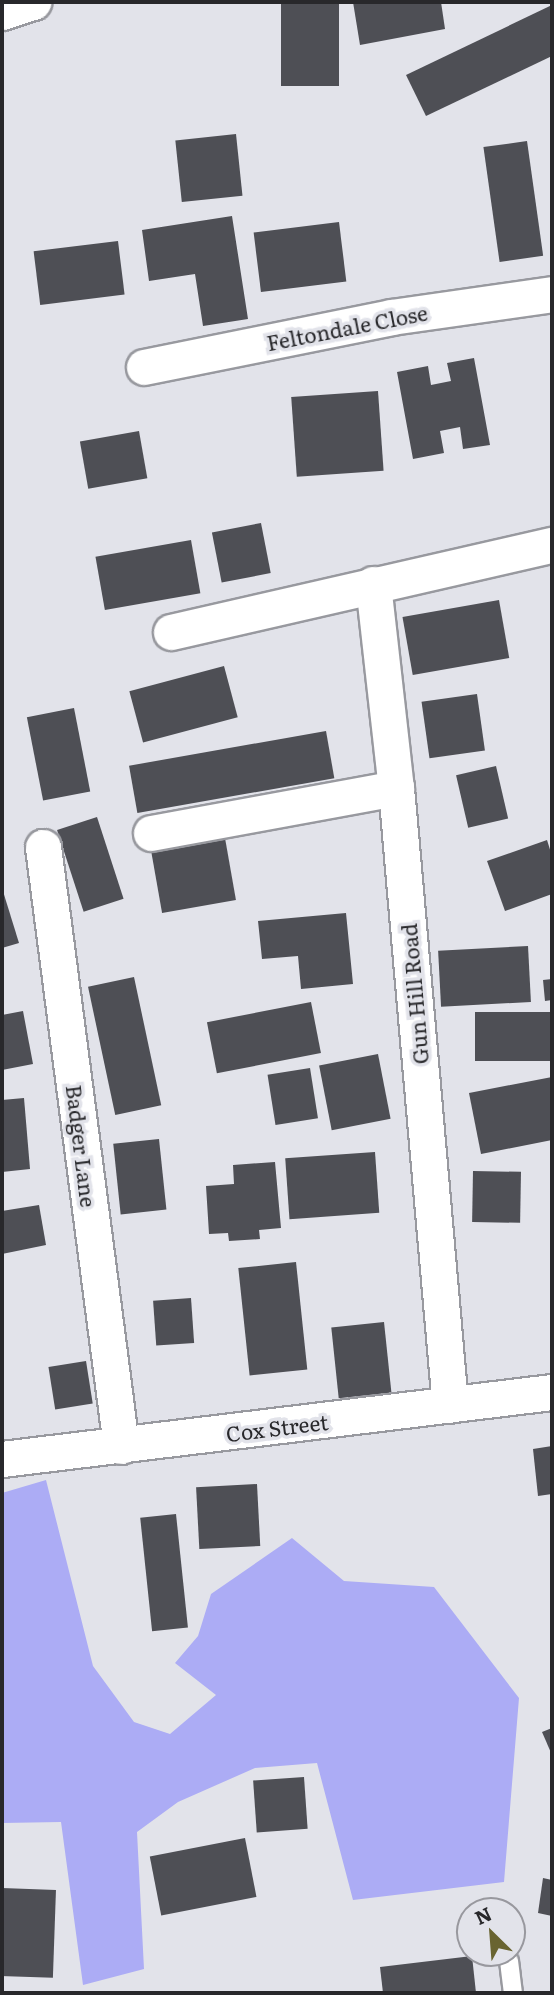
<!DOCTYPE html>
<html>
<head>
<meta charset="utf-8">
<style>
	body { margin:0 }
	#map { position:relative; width:554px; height:1995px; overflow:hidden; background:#e2e3ea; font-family:Literata,serif }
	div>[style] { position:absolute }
	.forest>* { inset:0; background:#acacf5 }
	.building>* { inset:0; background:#4e4f55; transform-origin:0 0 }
	.roads { filter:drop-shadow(2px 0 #98999f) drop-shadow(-2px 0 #98999f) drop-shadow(0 2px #98999f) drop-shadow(0 -2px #98999f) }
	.lane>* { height:18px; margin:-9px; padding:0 9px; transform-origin:9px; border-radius:9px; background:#fff }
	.street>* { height:35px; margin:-17.5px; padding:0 17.5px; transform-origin:17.5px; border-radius:17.5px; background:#fff }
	span { translate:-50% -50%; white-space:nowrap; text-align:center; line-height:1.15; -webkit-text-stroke:7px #e2e3ea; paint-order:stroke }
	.street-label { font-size:21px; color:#28282b }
	.frame { position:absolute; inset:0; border:4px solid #28282b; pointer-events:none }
	.north { position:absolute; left:456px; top:1897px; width:70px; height:70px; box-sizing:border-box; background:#e2e3ea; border:2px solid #98989e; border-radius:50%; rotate:335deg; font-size:19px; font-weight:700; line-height:28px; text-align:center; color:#28282b }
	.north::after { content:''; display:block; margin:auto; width:24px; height:32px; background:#696431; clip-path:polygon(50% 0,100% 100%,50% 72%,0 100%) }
</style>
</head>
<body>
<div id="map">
	<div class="forest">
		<div style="clip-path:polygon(46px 1480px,93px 1666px,134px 1722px,170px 1734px,216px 1695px,175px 1663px,198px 1636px,211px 1594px,292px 1538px,344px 1581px,434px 1587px,519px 1698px,504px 1882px,353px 1900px,317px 1763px,255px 1768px,178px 1802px,137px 1832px,144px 1969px,83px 1985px,61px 1822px,2px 1823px,2px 1493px)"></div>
	</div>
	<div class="building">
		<div style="left:281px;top:2px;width:58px;height:84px"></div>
		<div style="clip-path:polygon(353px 2px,441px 2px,445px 29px,360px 45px)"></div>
		<div style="clip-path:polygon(552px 5px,552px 56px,426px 116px,406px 75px)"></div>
		<div style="left:236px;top:134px;width:62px;height:61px;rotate:84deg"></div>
		<div style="left:527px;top:141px;width:116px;height:44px;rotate:82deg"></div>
		<div style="clip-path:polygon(232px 216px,248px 319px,203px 326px,195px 274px,149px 281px,142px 230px)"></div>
		<div style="left:339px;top:222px;width:60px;height:86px;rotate:83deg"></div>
		<div style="left:118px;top:241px;width:54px;height:85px;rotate:83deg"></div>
		<div style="clip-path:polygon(474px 358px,490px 445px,463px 449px,460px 427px,440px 431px,444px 453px,413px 459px,397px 372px,428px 366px,431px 385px,451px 381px,447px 363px)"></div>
		<div style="left:378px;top:391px;width:80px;height:87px;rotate:86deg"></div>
		<div style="left:139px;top:431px;width:48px;height:60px;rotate:80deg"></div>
		<div style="left:261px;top:523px;width:51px;height:50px;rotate:79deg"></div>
		<div style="left:191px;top:540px;width:54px;height:97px;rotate:80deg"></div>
		<div style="left:499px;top:600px;width:59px;height:98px;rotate:80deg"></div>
		<div style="left:224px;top:666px;width:53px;height:98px;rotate:75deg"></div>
		<div style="left:477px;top:694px;width:57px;height:56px;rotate:82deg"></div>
		<div style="left:74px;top:708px;width:85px;height:48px;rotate:79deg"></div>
		<div style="left:326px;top:731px;width:48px;height:200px;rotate:80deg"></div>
		<div style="left:496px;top:766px;width:54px;height:41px;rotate:77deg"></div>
		<div style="left:97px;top:817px;width:86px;height:42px;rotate:72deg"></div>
		<div style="left:225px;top:838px;width:63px;height:75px;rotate:80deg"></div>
		<div style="clip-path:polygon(547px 840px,552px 856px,552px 894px,505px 911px,487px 861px)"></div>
		<div style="clip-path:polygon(2px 888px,19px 943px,2px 948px)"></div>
		<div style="clip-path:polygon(346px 913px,353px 984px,301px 989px,298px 956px,262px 959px,258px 921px)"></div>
		<div style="left:528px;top:946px;width:56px;height:90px;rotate:87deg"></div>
		<div style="left:134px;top:977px;width:131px;height:47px;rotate:78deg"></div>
		<div style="clip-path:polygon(552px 979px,552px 1000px,545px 1001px,543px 980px)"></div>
		<div style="left:311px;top:1002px;width:52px;height:106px;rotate:79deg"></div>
		<div style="clip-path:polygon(23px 1011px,33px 1064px,2px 1070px,2px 1015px)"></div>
		<div style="left:552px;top:1012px;width:49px;height:77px;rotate:90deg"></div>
		<div style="left:378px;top:1054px;width:66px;height:60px;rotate:79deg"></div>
		<div style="left:310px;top:1068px;width:51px;height:43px;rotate:81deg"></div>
		<div style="clip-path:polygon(552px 1077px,552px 1140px,481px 1154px,469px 1093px)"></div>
		<div style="clip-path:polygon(24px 1098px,30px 1169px,2px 1172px,2px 1100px)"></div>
		<div style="left:159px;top:1139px;width:71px;height:46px;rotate:84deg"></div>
		<div style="left:375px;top:1152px;width:61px;height:90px;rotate:86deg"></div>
		<div style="clip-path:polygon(275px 1162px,281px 1228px,259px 1230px,260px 1239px,229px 1241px,228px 1233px,209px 1234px,206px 1186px,234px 1184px,233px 1165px)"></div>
		<div style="left:473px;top:1171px;width:48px;height:51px;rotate:1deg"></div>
		<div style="clip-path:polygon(39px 1205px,46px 1245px,2px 1254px,2px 1211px)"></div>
		<div style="left:296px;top:1262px;width:108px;height:58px;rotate:84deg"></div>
		<div style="left:191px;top:1298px;width:45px;height:38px;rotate:86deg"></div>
		<div style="left:384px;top:1322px;width:71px;height:53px;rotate:84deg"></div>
		<div style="left:86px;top:1361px;width:43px;height:38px;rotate:81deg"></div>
		<div style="clip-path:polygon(552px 1446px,552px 1494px,538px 1496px,533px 1449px)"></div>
		<div style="left:257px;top:1484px;width:62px;height:61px;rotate:87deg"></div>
		<div style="left:176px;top:1514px;width:114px;height:36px;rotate:84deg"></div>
		<div style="clip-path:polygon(552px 1728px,552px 1755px,542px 1732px)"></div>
		<div style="left:304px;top:1777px;width:52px;height:51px;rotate:86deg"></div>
		<div style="left:245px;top:1838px;width:60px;height:97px;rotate:79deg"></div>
		<div style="clip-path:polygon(543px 1878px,552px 1880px,552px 1916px,538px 1913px)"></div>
		<div style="left:2px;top:1888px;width:54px;height:88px;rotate:2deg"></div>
		<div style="clip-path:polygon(472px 1956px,476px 1993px,383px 1993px,380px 1967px)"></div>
	</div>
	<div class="roads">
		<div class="lane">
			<div style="left:509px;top:1961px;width:32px;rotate:83deg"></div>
		</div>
		<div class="street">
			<div style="left:2px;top:12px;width:33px;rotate:-18deg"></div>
			<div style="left:144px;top:367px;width:252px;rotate:-11.4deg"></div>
			<div style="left:391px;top:317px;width:163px;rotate:-8.1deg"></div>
			<div style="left:373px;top:584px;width:205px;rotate:83.6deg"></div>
			<div style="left:396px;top:788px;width:619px;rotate:85deg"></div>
			<div style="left:171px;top:632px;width:391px;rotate:-12.9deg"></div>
			<div style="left:151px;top:833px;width:249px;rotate:-10.4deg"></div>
			<div style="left:43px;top:847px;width:604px;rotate:82.58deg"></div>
			<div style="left:2px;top:1459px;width:554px;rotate:-6.95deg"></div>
		</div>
	</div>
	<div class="street-label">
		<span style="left:347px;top:327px;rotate:-11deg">Feltondale Close</span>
		<span style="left:414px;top:994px;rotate:-95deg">Gun Hill Road</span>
		<span style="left:82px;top:1146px;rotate:83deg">Badger Lane</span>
		<span style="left:277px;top:1427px;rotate:-7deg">Cox Street</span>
	</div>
	<div class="frame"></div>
	<div class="north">N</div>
</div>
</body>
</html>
